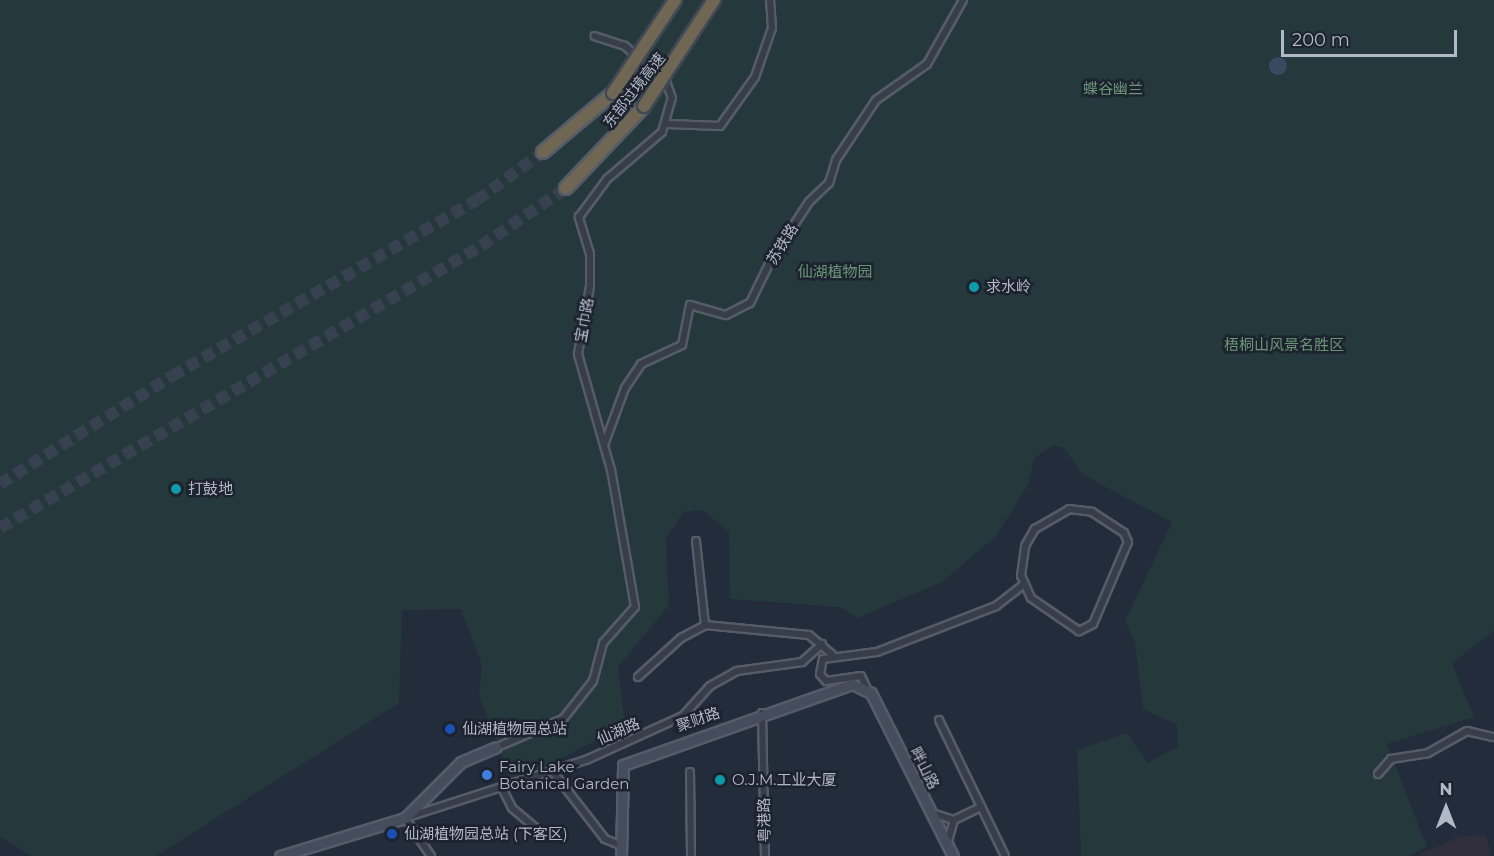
<!DOCTYPE html>
<html>
<head>
<meta charset="utf-8">
<style>
	body { margin:0 }
	#map { position:relative; width:1494px; height:856px; overflow:hidden; background:#232c3a; font-family:Montserrat,"Noto Sans SC",sans-serif }
	div>[style] { position:absolute }
	.medical>* { inset:0; background:#312f3c }
	.green>* { inset:0; background:#25383b }
	.water>* { inset:0; background:#394962 }
	.round { border-radius:50% }
	.highway-tunnel>* { height:12px; margin-top:-6px; transform-origin:0; background:repeating-linear-gradient(90deg,#38414f 0 12px,transparent 0 18px) }
	.roads { filter:drop-shadow(2px 0 #555c68) drop-shadow(-2px 0 #555c68) drop-shadow(0 2px #555c68) drop-shadow(0 -2px #555c68) }
	.street>* { height:6px; margin:-3px; padding:0 3px; transform-origin:3px; border-radius:3px; background:#373e4a }
	.secondary>* { height:9px; margin:-4.5px; padding:0 4.5px; transform-origin:4.5px; border-radius:4.5px; background:#454d5d }
	.highway>* { height:12px; margin:-6px; padding:0 6px; transform-origin:6px; border-radius:6px; background:#706654 }
	.bridges { filter:drop-shadow(2px 0 #424955) drop-shadow(-2px 0 #424955) drop-shadow(0 2px #424955) drop-shadow(0 -2px #424955) }
	.highway-bridge>* { height:12px; margin:-6px; padding:0 6px; transform-origin:6px; border-radius:6px; background:#706654 }
	.dots>* { width:16px; height:16px; translate:-50% -50%; box-sizing:border-box; border:3px solid #1c232f; border-radius:50% }
	span { translate:-50% -50%; white-space:nowrap; text-align:center; line-height:1.15; -webkit-text-stroke:5px #1c232f; paint-order:stroke }
	.park-label { font-size:15px; color:#6b9676 }
	.street-label { font-size:15px; color:#b2b9c6 }
	.poi-label { font-size:15px; color:#b2b9c6 }
	.left { translate:0 -50%; text-align:left }
	.north { position:absolute; left:1416px; top:778px; width:60px; height:60px; -webkit-text-stroke:4px #1c232f; paint-order:stroke; rotate:0deg; font-size:16px; font-weight:700; line-height:24px; text-align:center; color:#b2b9c6 }
	.north::after { content:''; display:block; margin:auto; width:21px; height:27px; background:#b2b9c6; clip-path:polygon(50% 0,100% 100%,50% 72%,0 100%) }
	.scale { position:absolute; left:1281px; top:30px; width:176px; height:27px; box-sizing:border-box; border:3px solid #b2b9c6; border-top:0; padding-left:8px; font-size:18px; line-height:21px; white-space:nowrap; color:#b2b9c6; -webkit-text-stroke:4px #1c232f; paint-order:stroke }
</style>
</head>
<body>
<div id="map">
	<div class="medical">
		<div style="clip-path:polygon(1486px 835px,1491px 856px,1416px 856px,1460px 836px)"></div>
	</div>
	<div class="green">
		<div style="clip-path:polygon(0 0,1494px 0,1494px 631px,1452px 663px,1474px 717px,1387px 744px,1427px 847px,1408px 856px,1081px 856px,1077px 750px,1127px 733px,1148px 763px,1178px 746px,1177px 725px,1143px 709px,1135px 643px,1125px 621px,1172px 522px,1083px 475px,1064px 448px,1054px 445px,1034px 458px,1028px 485px,996px 536px,942px 582px,857px 618px,840px 607px,730px 599px,729px 532px,702px 510px,683px 512px,666px 538px,669px 605px,618px 667px,625px 725px,513px 784px,479px 696px,482px 665px,461px 609px,402px 610px,399px 703px,156px 856px,32px 856px,0 837px)"></div>
	</div>
	<div class="water">
		<div class="round" style="left:1269px;top:57px;width:18px;height:18px"></div>
	</div>
	<div class="highway-tunnel">
		<div style="left:0;top:484px;width:203px;rotate:-32.1deg"></div>
		<div style="left:172px;top:376px;width:352px;rotate:-30deg"></div>
		<div style="left:477px;top:200px;width:82px;rotate:-36deg"></div>
		<div style="left:0;top:528px;width:558px;rotate:-30.38deg"></div>
		<div style="left:481px;top:246px;width:103px;rotate:-34.3deg"></div>
	</div>
	<div class="roads">
		<div class="street">
			<div style="left:668px;top:124px;width:52px;rotate:2.2deg"></div>
			<div style="left:720px;top:126px;width:60px;rotate:-54.5deg"></div>
			<div style="left:755px;top:77px;width:52px;rotate:-70.9deg"></div>
			<div style="left:772px;top:28px;width:28px;rotate:-94deg"></div>
			<div style="left:604px;top:445px;width:61px;rotate:-69.8deg"></div>
			<div style="left:625px;top:388px;width:29px;rotate:-56deg"></div>
			<div style="left:641px;top:364px;width:45px;rotate:-24.9deg"></div>
			<div style="left:682px;top:345px;width:41px;rotate:-78.7deg"></div>
			<div style="left:690px;top:305px;width:37px;rotate:16deg"></div>
			<div style="left:726px;top:315px;width:27px;rotate:-27deg"></div>
			<div style="left:750px;top:303px;width:48px;rotate:-64deg"></div>
			<div style="left:771px;top:260px;width:69px;rotate:-56.8deg"></div>
			<div style="left:809px;top:202px;width:28px;rotate:-44deg"></div>
			<div style="left:829px;top:183px;width:24px;rotate:-73deg"></div>
			<div style="left:836px;top:160px;width:72px;rotate:-56.3deg"></div>
			<div style="left:876px;top:100px;width:62px;rotate:-35.2deg"></div>
			<div style="left:927px;top:64px;width:73px;rotate:-60.6deg"></div>
			<div style="left:1069px;top:509px;width:23px;rotate:7deg"></div>
			<div style="left:1092px;top:512px;width:38px;rotate:33deg"></div>
			<div style="left:1124px;top:533px;width:10px;rotate:66deg"></div>
			<div style="left:1128px;top:542px;width:89px;rotate:113.1deg"></div>
			<div style="left:1093px;top:624px;width:16px;rotate:153deg"></div>
			<div style="left:1079px;top:631px;width:58px;rotate:-145.5deg"></div>
			<div style="left:1031px;top:598px;width:24px;rotate:-114deg"></div>
			<div style="left:1021px;top:576px;width:30px;rotate:-82deg"></div>
			<div style="left:1025px;top:546px;width:20px;rotate:-60deg"></div>
			<div style="left:1035px;top:529px;width:39px;rotate:-30deg"></div>
			<div style="left:696px;top:541px;width:84px;rotate:83.9deg"></div>
			<div style="left:705px;top:625px;width:104px;rotate:5.5deg"></div>
			<div style="left:809px;top:635px;width:31px;rotate:40deg"></div>
			<div style="left:638px;top:677px;width:58px;rotate:-42.2deg"></div>
			<div style="left:681px;top:638px;width:27px;rotate:-28deg"></div>
			<div style="left:867px;top:689px;width:14px;rotate:-115deg"></div>
			<div style="left:861px;top:676px;width:35px;rotate:172deg"></div>
			<div style="left:826px;top:681px;width:9px;rotate:-131deg"></div>
			<div style="left:820px;top:674px;width:15px;rotate:-79deg"></div>
			<div style="left:823px;top:659px;width:54px;rotate:-7.4deg"></div>
			<div style="left:877px;top:652px;width:128px;rotate:-21.1deg"></div>
			<div style="left:996px;top:606px;width:34px;rotate:-38deg"></div>
			<div style="left:762px;top:713px;width:143px;rotate:88.8deg"></div>
			<div style="left:939px;top:720px;width:151px;rotate:64.1deg"></div>
			<div style="left:502px;top:745px;width:66px;rotate:-23.1deg"></div>
			<div style="left:563px;top:719px;width:48px;rotate:-51.7deg"></div>
			<div style="left:593px;top:681px;width:39px;rotate:-75deg"></div>
			<div style="left:603px;top:643px;width:48px;rotate:-48.4deg"></div>
			<div style="left:635px;top:607px;width:139px;rotate:-99.9deg"></div>
			<div style="left:611px;top:470px;width:121px;rotate:-105.9deg"></div>
			<div style="left:578px;top:354px;width:69px;rotate:-80deg"></div>
			<div style="left:590px;top:286px;width:32px;rotate:-90deg"></div>
			<div style="left:590px;top:254px;width:39px;rotate:-107deg"></div>
			<div style="left:579px;top:217px;width:47px;rotate:-53.6deg"></div>
			<div style="left:607px;top:179px;width:72px;rotate:-40.5deg"></div>
			<div style="left:662px;top:132px;width:35px;rotate:-74deg"></div>
			<div style="left:672px;top:98px;width:15px;rotate:-110deg"></div>
			<div style="left:667px;top:84px;width:57px;rotate:-137.9deg"></div>
			<div style="left:625px;top:46px;width:32px;rotate:-162deg"></div>
			<div style="left:553px;top:772px;width:85px;rotate:52.2deg"></div>
			<div style="left:605px;top:839px;width:16px;rotate:22deg"></div>
			<div style="left:690px;top:772px;width:84px;rotate:89.3deg"></div>
			<div style="left:1378px;top:774px;width:20px;rotate:-49deg"></div>
			<div style="left:1391px;top:759px;width:37px;rotate:-9deg"></div>
			<div style="left:1428px;top:753px;width:45px;rotate:-29.4deg"></div>
			<div style="left:1467px;top:731px;width:28px;rotate:13deg"></div>
			<div style="left:503px;top:790px;width:20px;rotate:63deg"></div>
			<div style="left:512px;top:808px;width:33px;rotate:40deg"></div>
			<div style="left:932px;top:813px;width:23px;rotate:18deg"></div>
			<div style="left:954px;top:820px;width:25px;rotate:106deg"></div>
			<div style="left:954px;top:820px;width:30px;rotate:-26deg"></div>
			<div style="left:431px;top:856px;width:46px;rotate:-124.4deg"></div>
			<div style="left:405px;top:818px;width:190px;rotate:-17.8deg"></div>
			<div style="left:586px;top:760px;width:107px;rotate:-24.4deg"></div>
			<div style="left:683px;top:716px;width:40px;rotate:-48deg"></div>
			<div style="left:710px;top:686px;width:31px;rotate:-29deg"></div>
			<div style="left:737px;top:671px;width:66px;rotate:-7.9deg"></div>
			<div style="left:802px;top:662px;width:27px;rotate:-42deg"></div>
		</div>
		<div class="secondary">
			<div style="left:280px;top:856px;width:131px;rotate:-16.9deg"></div>
			<div style="left:405px;top:818px;width:79px;rotate:-45deg"></div>
			<div style="left:461px;top:762px;width:38px;rotate:-23deg"></div>
			<div style="left:621px;top:856px;width:91px;rotate:-88.7deg"></div>
			<div style="left:623px;top:765px;width:243px;rotate:-19.5deg"></div>
			<div style="left:852px;top:684px;width:21px;rotate:25deg"></div>
			<div style="left:871px;top:693px;width:182px;rotate:63.3deg"></div>
		</div>
		<div class="highway">
			<div style="left:543px;top:152px;width:92px;rotate:-40.1deg"></div>
			<div style="left:566px;top:188px;width:113px;rotate:-46.4deg"></div>
		</div>
	</div>
	<div class="bridges">
		<div class="highway-bridge">
			<div style="left:613px;top:93px;width:112px;rotate:-56.3deg"></div>
			<div style="left:644px;top:106px;width:127px;rotate:-56.6deg"></div>
		</div>
	</div>
	<div class="dots">
		<div style="left:974px;top:287px;background:#0f9aa8"></div>
		<div style="left:176px;top:489px;background:#0f9aa8"></div>
		<div style="left:450px;top:729px;background:#1a4fb4"></div>
		<div style="left:487px;top:775px;background:#3f7fe0"></div>
		<div style="left:720px;top:780px;background:#0f9aa8"></div>
		<div style="left:392px;top:834px;background:#1a4fb4"></div>
	</div>
	<div class="park-label">
		<span style="left:1113px;top:89px">蝶谷幽兰</span>
		<span style="left:835px;top:272px">仙湖植物园</span>
		<span style="left:1284px;top:345px">梧桐山风景名胜区</span>
	</div>
	<div class="street-label">
		<span style="left:634px;top:90px;rotate:-52deg">东部过境高速</span>
		<span style="left:782px;top:244px;rotate:-58deg">苏铁路</span>
		<span style="left:584px;top:320px;rotate:-80deg">宝巾路</span>
		<span style="left:698px;top:719px;rotate:-19deg">聚财路</span>
		<span style="left:618px;top:731px;rotate:-23deg">仙湖路</span>
		<span style="left:925px;top:768px;rotate:63deg">畔山路</span>
		<span style="left:764px;top:820px;rotate:-91deg">粤港路</span>
	</div>
	<div class="poi-label">
		<span class="left" style="left:986px;top:287px">求水岭</span>
		<span class="left" style="left:188px;top:489px">打鼓地</span>
		<span class="left" style="left:462px;top:729px">仙湖植物园总站</span>
		<span class="left" style="left:499px;top:775px">Fairy Lake<br>Botanical Garden</span>
		<span class="left" style="left:732px;top:780px">O.J.M.工业大厦</span>
		<span class="left" style="left:404px;top:834px">仙湖植物园总站 (下客区)</span>
	</div>
	<div class="north">N</div>
	<div class="scale">200 m</div>
</div>
</body>
</html>
